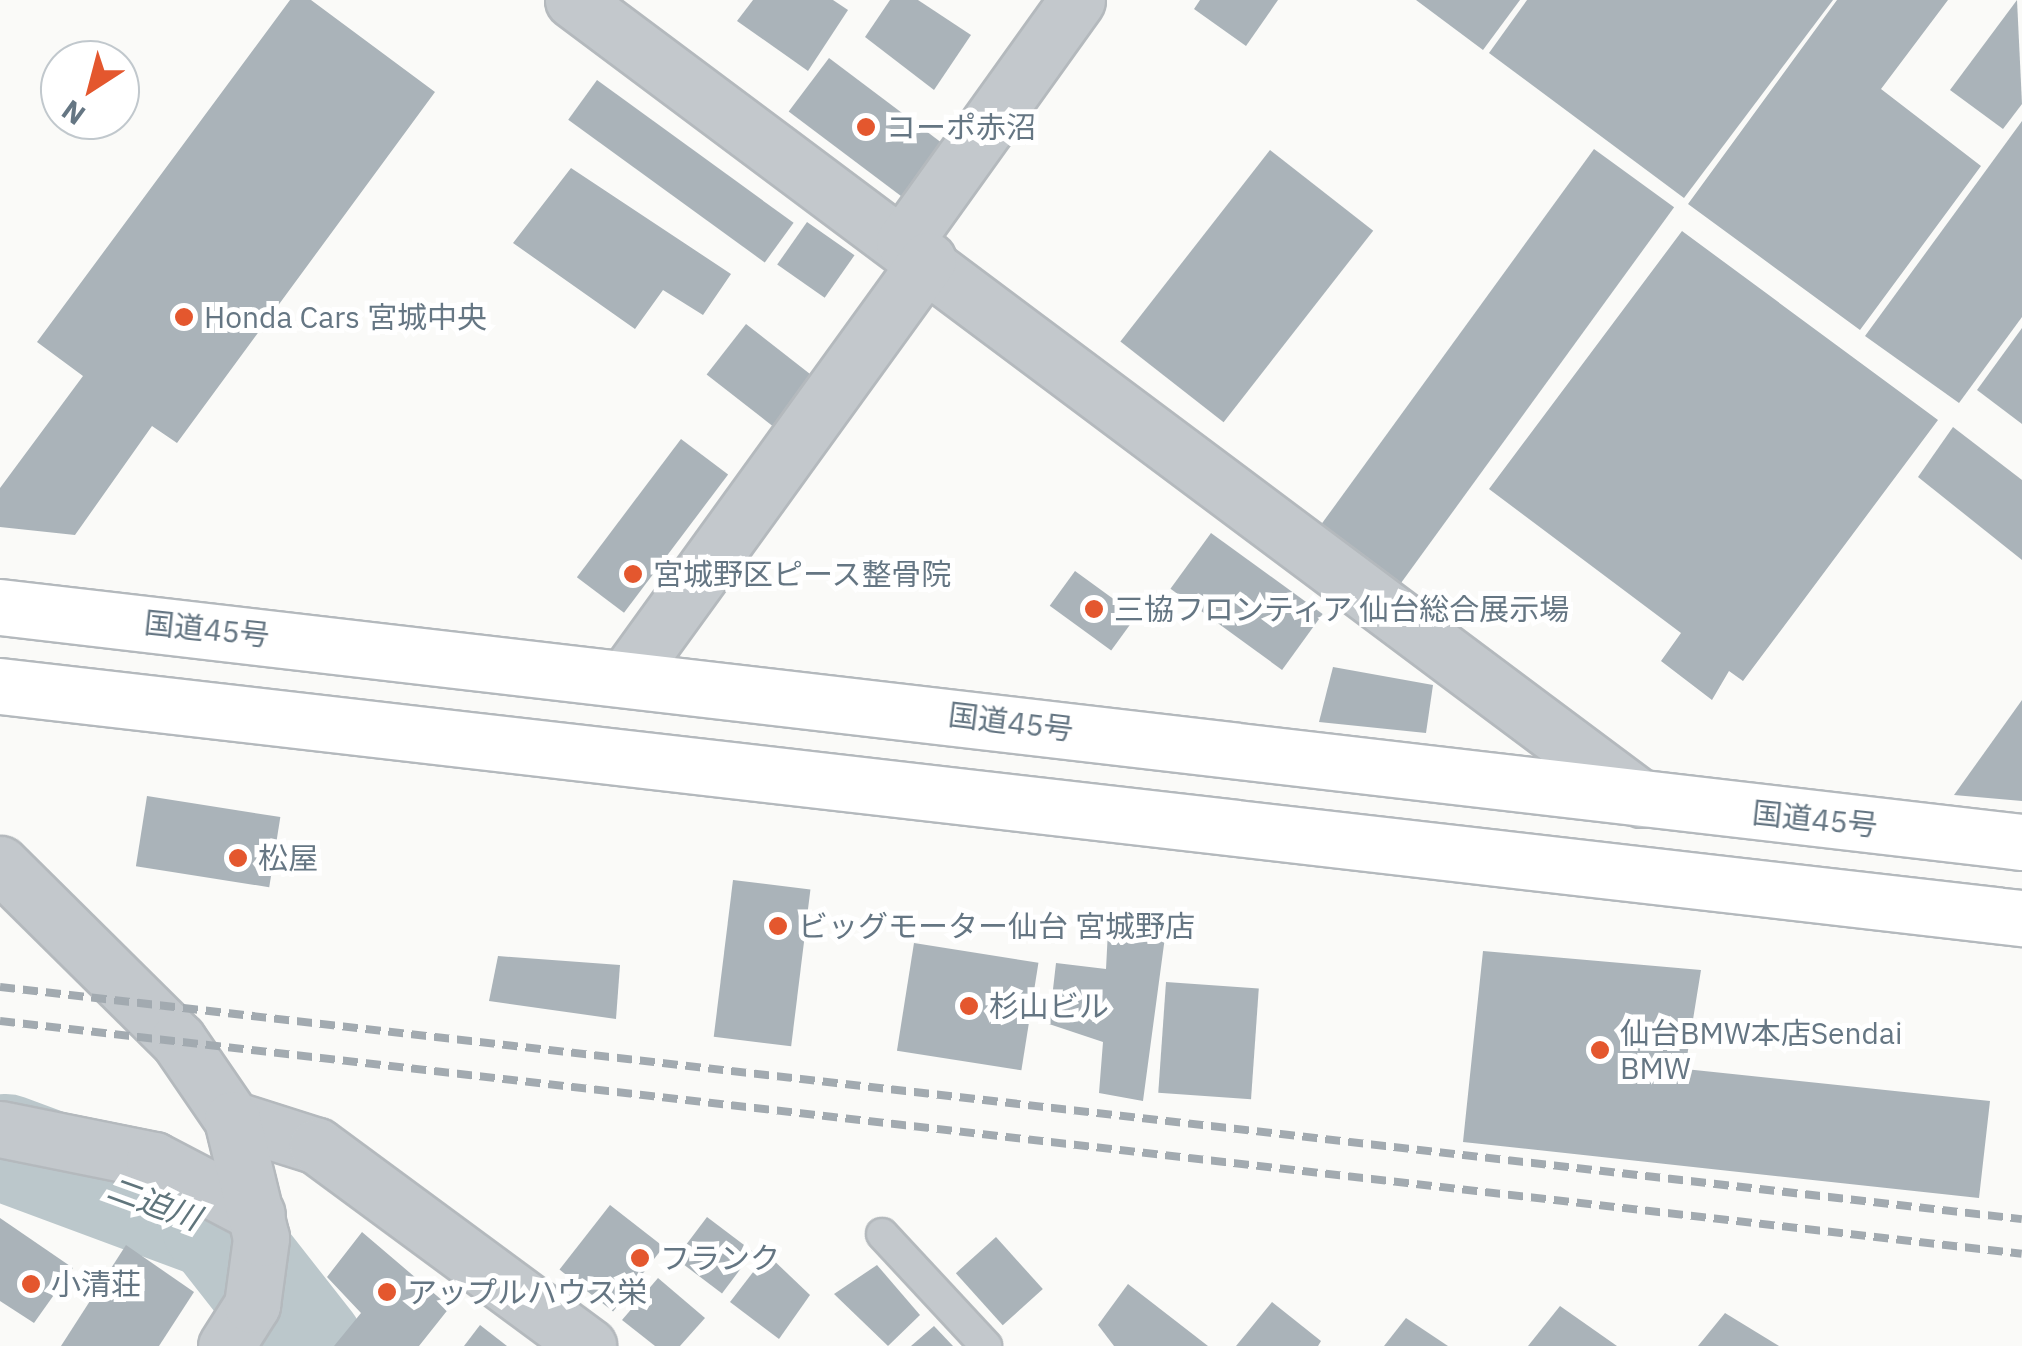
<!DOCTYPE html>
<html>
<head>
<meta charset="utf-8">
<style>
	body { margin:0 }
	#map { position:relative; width:2022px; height:1346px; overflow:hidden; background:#fafaf8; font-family:"IBM Plex Sans","Noto Sans JP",sans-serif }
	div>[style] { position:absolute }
	.river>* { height:108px; margin:-54px; padding:0 54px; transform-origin:54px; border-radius:54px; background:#bbc7cb }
	.building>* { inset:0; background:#aab3b9; transform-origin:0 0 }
	.roads { filter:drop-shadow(2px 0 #b4b9bd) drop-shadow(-2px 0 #b4b9bd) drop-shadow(0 2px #b4b9bd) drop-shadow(0 -2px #b4b9bd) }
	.service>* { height:30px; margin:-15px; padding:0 15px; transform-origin:15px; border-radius:15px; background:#c3c8cc }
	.minor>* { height:55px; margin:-27.5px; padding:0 27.5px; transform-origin:27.5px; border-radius:27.5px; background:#c3c8cc }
	.tertiary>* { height:55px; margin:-27.5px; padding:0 27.5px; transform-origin:27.5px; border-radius:27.5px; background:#c3c8cc }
	.trunk>* { height:55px; margin:-27.5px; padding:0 27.5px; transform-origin:27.5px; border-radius:27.5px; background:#fff }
	.rail>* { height:8px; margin-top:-4px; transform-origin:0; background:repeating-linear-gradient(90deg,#a2aab0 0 15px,transparent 0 23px) }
	.dots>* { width:28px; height:28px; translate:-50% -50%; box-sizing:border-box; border:5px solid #fff; border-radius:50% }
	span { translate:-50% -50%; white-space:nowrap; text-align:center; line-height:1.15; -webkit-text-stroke:10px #fff; paint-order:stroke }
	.poi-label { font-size:30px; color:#657683 }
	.left { translate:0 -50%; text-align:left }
	.street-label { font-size:30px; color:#657683 }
	.water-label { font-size:32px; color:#60757c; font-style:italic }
	.north { position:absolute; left:40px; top:40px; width:100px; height:100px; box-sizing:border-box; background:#fff; border:2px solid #c1c8cd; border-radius:50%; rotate:216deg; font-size:28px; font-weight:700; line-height:40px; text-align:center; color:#657683 }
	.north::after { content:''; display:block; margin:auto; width:35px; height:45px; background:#e4572e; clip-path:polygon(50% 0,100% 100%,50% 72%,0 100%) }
</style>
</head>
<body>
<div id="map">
	<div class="river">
		<div style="left:6px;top:1148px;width:224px;rotate:20.4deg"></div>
		<div style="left:216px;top:1226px;width:152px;rotate:51.9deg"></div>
	</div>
	<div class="building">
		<div style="clip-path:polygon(290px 0,311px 0,435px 92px,177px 443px,152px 426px,75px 535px,0 527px,0 488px,83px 376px,37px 342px)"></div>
		<div style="clip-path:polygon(753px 0,833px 0,848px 10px,808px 71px,737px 21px)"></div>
		<div style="clip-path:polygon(890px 0,918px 0,971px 35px,934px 90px,865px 37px)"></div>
		<div style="clip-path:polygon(1200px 0,1278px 0,1246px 46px,1194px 9px)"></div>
		<div style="clip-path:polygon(1416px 0,1520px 0,1483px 50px)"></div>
		<div style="clip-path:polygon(1527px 0,1833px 0,1684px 198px,1489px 53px)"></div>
		<div style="clip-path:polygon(1837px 0,1948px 0,1881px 89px,1981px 166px,1860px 330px,1688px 204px)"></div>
		<div style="clip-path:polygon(2017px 0,2022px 104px,2003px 129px,1950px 90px)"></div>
		<div style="left:829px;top:58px;width:141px;height:67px;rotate:37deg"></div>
		<div style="left:597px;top:80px;width:243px;height:49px;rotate:36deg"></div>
		<div style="clip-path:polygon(2022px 121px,2022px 317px,1959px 403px,1865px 336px)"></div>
		<div style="left:1594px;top:149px;width:99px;height:468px;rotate:36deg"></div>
		<div style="left:1270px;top:150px;width:131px;height:243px;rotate:38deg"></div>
		<div style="clip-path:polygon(571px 168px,731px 274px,703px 315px,663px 290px,635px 329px,513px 243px)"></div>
		<div style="left:807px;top:222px;width:58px;height:52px;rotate:35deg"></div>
		<div style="clip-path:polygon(1682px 231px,1938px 420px,1743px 681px,1729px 671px,1712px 700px,1661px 661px,1681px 633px,1489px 489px)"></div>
		<div style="left:746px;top:324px;width:91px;height:64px;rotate:38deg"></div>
		<div style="clip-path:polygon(2022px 328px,2022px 424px,1977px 390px)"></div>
		<div style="clip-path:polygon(1953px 427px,2022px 480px,2022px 560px,1918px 477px)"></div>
		<div style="left:681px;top:439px;width:59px;height:173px;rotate:37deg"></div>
		<div style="left:1211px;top:533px;width:138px;height:69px;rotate:36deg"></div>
		<div style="left:1075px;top:571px;width:76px;height:43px;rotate:36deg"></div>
		<div style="clip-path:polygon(1333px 667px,1433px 685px,1426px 733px,1319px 722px)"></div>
		<div style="clip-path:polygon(2022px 700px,2022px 801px,1954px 795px)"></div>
		<div style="left:147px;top:796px;width:135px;height:71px;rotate:9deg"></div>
		<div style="left:733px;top:880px;width:78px;height:158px;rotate:7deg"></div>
		<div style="clip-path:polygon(1109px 911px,1167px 922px,1143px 1101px,1099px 1093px,1103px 1042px,1049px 1024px,1056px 963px,1106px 969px)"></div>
		<div style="left:914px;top:943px;width:126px;height:109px;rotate:9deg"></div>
		<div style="clip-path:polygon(1483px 951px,1701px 970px,1685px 1069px,1990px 1101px,1979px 1198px,1463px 1142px)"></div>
		<div style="clip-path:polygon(498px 956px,620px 965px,616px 1019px,489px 1001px)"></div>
		<div style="left:1166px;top:982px;width:93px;height:111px;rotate:4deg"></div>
		<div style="left:610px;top:1205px;width:68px;height:82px;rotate:38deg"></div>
		<div style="left:707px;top:1217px;width:58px;height:52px;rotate:37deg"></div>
		<div style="clip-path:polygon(0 1218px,73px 1268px,34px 1323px,0 1301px)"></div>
		<div style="clip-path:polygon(362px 1232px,450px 1307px,419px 1346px,334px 1346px,361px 1313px,327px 1277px)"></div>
		<div style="left:996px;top:1237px;width:70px;height:54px;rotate:48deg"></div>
		<div style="clip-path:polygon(126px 1245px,194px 1292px,159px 1346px,61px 1346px)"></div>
		<div style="clip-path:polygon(767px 1254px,810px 1295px,779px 1339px,730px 1302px)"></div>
		<div style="clip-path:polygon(877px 1265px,920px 1315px,888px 1346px,834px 1294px)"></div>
		<div style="clip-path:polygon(658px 1278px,705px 1318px,680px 1346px,655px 1346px,622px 1320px)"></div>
		<div style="clip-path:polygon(1128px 1284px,1208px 1346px,1114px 1346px,1098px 1325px)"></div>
		<div style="clip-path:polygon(1272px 1302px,1321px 1341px,1318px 1346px,1236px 1346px)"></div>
		<div style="clip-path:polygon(1560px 1306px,1617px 1346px,1528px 1346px)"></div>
		<div style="clip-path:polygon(1725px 1313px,1779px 1346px,1698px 1346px)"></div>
		<div style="clip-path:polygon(1406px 1318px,1448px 1346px,1384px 1346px)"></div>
		<div style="clip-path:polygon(480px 1325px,507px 1346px,464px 1346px)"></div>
		<div style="clip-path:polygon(934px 1326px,953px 1346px,911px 1346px)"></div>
	</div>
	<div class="roads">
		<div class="service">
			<div style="left:882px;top:1234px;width:153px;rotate:47.1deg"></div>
		</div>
		<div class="minor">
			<div style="left:573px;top:0;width:1334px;rotate:36.8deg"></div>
			<div style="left:904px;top:242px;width:297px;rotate:-54.4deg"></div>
			<div style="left:628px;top:675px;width:512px;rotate:-54.14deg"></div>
			<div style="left:0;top:1129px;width:157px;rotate:11.4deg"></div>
			<div style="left:154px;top:1160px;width:116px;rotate:27.7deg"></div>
		</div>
		<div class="tertiary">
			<div style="left:0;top:864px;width:250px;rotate:44.7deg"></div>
			<div style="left:178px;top:1040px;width:96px;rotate:55.6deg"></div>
			<div style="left:232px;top:1119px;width:89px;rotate:17.6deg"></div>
			<div style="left:317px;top:1146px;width:337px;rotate:36.4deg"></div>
			<div style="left:226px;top:1346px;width:49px;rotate:-57.6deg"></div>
			<div style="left:252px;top:1305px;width:68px;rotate:-82.3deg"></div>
			<div style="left:261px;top:1238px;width:122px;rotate:-103.7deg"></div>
		</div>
		<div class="trunk">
			<div style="left:0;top:607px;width:2036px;rotate:6.63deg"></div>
			<div style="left:0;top:686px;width:2035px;rotate:6.55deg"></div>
		</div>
	</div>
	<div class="rail">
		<div style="left:0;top:987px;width:2035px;rotate:6.55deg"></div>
		<div style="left:0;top:1021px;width:2035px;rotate:6.57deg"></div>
	</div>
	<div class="dots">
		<div style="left:866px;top:127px;background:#e4572e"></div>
		<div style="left:184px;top:317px;background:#e4572e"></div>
		<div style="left:633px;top:574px;background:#e4572e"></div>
		<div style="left:1094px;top:609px;background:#e4572e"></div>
		<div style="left:238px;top:858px;background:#e4572e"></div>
		<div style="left:778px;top:926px;background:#e4572e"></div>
		<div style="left:969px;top:1006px;background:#e4572e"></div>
		<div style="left:1600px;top:1050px;background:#e4572e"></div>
		<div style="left:640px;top:1258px;background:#e4572e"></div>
		<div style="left:31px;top:1284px;background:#e4572e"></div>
		<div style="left:387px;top:1292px;background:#e4572e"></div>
	</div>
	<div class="poi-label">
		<span class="left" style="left:886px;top:127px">コーポ赤沼</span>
		<span class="left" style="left:204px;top:317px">Honda Cars 宮城中央</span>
		<span class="left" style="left:653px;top:574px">宮城野区ピース整骨院</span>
		<span class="left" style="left:1114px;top:609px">三協フロンティア 仙台総合展示場</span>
		<span class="left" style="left:258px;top:858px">松屋</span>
		<span class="left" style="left:798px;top:926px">ビッグモーター仙台 宮城野店</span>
		<span class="left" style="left:989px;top:1006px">杉山ビル</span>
		<span class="left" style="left:1620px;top:1050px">仙台BMW本店Sendai<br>BMW</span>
		<span class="left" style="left:660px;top:1258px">フランク</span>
		<span class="left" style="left:51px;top:1284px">小清荘</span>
		<span class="left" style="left:407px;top:1292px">アップルハウス栄</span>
	</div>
	<div class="street-label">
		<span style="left:207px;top:629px;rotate:6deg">国道45号</span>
		<span style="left:1011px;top:722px;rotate:7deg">国道45号</span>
		<span style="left:1815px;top:819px;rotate:6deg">国道45号</span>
	</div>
	<div class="water-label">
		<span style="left:154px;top:1203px;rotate:20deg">二迫川</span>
	</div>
	<div class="north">N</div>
</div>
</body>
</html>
